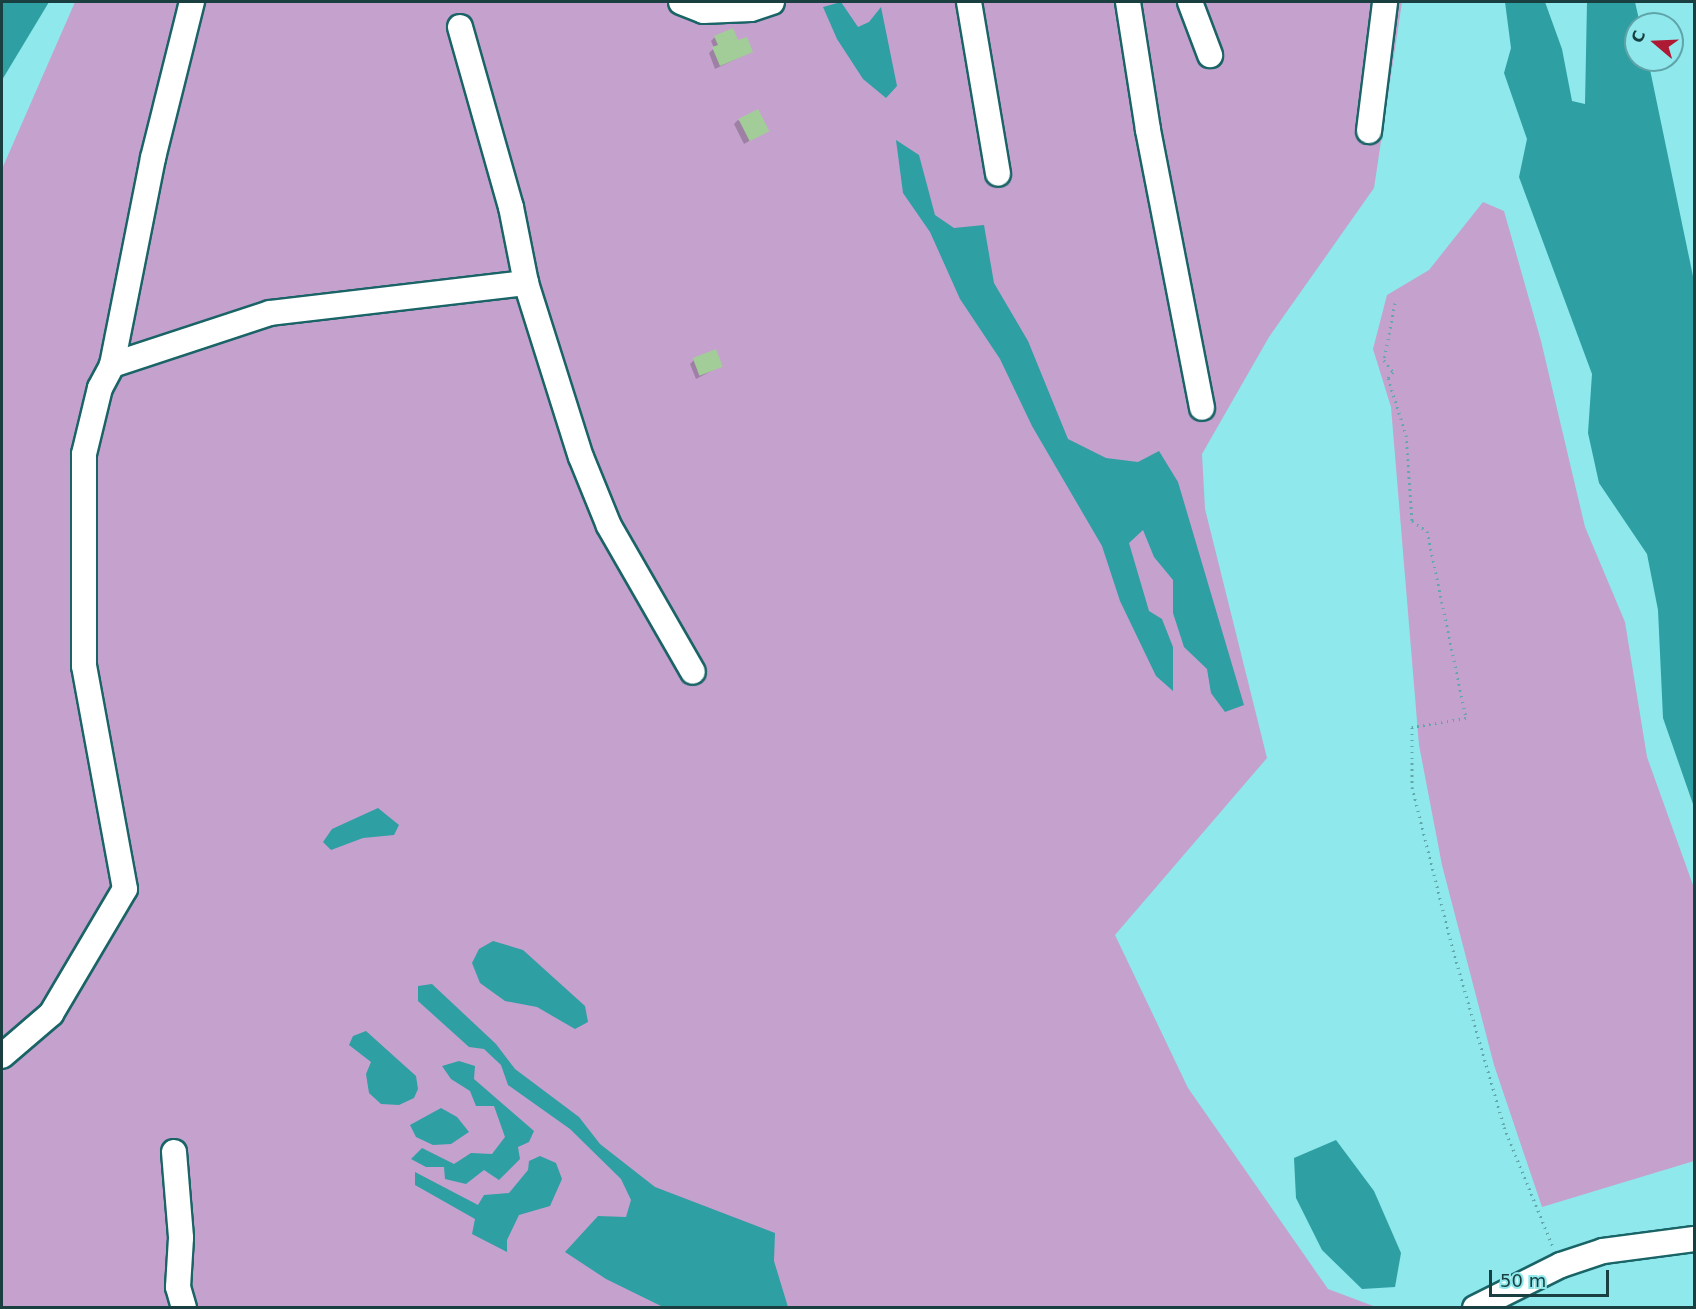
<!DOCTYPE html>
<html>
<head>
<meta charset="utf-8">
<style>
	body { margin:0 }
	#map { position:relative; width:1696px; height:1309px; overflow:hidden; background:#8ee8ec; font-family:"DejaVu Sans",sans-serif }
	div>[style] { position:absolute }
	.green>* { inset:0; background:#c5a1ce }
	.water>* { inset:0; background:#2e9fa3 }
	.shadow>* { inset:0; background:#0003 }
	.building>* { inset:0; background:#a3cd98; transform-origin:0 0 }
	.path>* { height:3px; margin-top:-1.5px; transform-origin:0; background:repeating-linear-gradient(90deg,#62a8ab 0 1.5px,transparent 0 6px) }
	.roads { filter:drop-shadow(2px 0 #1a6467) drop-shadow(-2px 0 #1a6467) drop-shadow(0 2px #1a6467) drop-shadow(0 -2px #1a6467) }
	.minor>* { height:24px; margin:-12px; padding:0 12px; transform-origin:12px; border-radius:12px; background:#fff }
	span { translate:-50% -50%; white-space:nowrap; text-align:center; line-height:1.15; -webkit-text-stroke:5px #8ee8ec; paint-order:stroke }
	.frame { position:absolute; inset:0; border:3px solid #193f41; pointer-events:none }
	.north { position:absolute; left:1624px; top:12px; width:60px; height:60px; box-sizing:border-box; background:#8ee8ec; border:2px solid #5fa4a8; border-radius:50%; rotate:289deg; font-size:16px; font-weight:700; line-height:24px; text-align:center; color:#193f41 }
	.north::after { content:''; display:block; margin:auto; width:21px; height:27px; background:#ae1a34; clip-path:polygon(50% 0,100% 100%,50% 72%,0 100%) }
	.scale { position:absolute; left:1489px; top:1270px; width:120px; height:27px; box-sizing:border-box; border:3px solid #193f41; border-top:0; padding-left:8px; font-size:18px; line-height:21px; white-space:nowrap; color:#193f41; -webkit-text-stroke:4px #8ee8ec; paint-order:stroke }
</style>
</head>
<body>
<div id="map">
	<div class="green">
		<div style="clip-path:polygon(75px 2px,1402px 2px,1374px 188px,1269px 337px,1202px 454px,1205px 509px,1267px 758px,1115px 935px,1188px 1088px,1328px 1289px,1376px 1307px,2px 1308px,2px 169px)"></div>
		<div style="clip-path:polygon(1483px 202px,1504px 211px,1541px 341px,1585px 527px,1625px 622px,1647px 757px,1694px 888px,1694px 1161px,1542px 1207px,1494px 1065px,1442px 865px,1419px 745px,1391px 407px,1373px 349px,1387px 295px,1429px 270px)"></div>
	</div>
	<div class="water">
		<div style="clip-path:polygon(2px 2px,49px 2px,2px 80px)"></div>
		<div style="clip-path:polygon(841px 2px,858px 27px,869px 22px,881px 7px,897px 86px,886px 98px,863px 79px,837px 39px,823px 7px)"></div>
		<div style="clip-path:polygon(1505px 2px,1545px 2px,1562px 49px,1572px 101px,1585px 104px,1587px 2px,1635px 2px,1640px 24px,1636px 24px,1636px 60px,1648px 60px,1694px 281px,1694px 807px,1663px 718px,1658px 610px,1647px 554px,1599px 483px,1588px 433px,1592px 374px,1519px 177px,1527px 139px,1504px 73px,1511px 48px)"></div>
		<div style="clip-path:polygon(896px 140px,919px 155px,935px 215px,954px 228px,984px 225px,994px 283px,1028px 341px,1068px 439px,1106px 458px,1138px 462px,1159px 451px,1178px 482px,1244px 705px,1225px 712px,1211px 693px,1207px 669px,1184px 647px,1173px 613px,1173px 580px,1154px 557px,1143px 530px,1129px 543px,1149px 611px,1162px 619px,1173px 647px,1173px 691px,1156px 676px,1120px 601px,1102px 546px,1032px 426px,1000px 359px,960px 299px,930px 232px,903px 193px)"></div>
		<div style="clip-path:polygon(378px 808px,399px 825px,394px 835px,363px 838px,331px 850px,323px 842px,332px 829px)"></div>
		<div style="clip-path:polygon(493px 941px,523px 950px,585px 1006px,588px 1022px,575px 1029px,537px 1007px,505px 1001px,480px 983px,472px 963px,479px 949px)"></div>
		<div style="clip-path:polygon(432px 984px,496px 1044px,515px 1069px,579px 1117px,600px 1144px,655px 1187px,775px 1233px,774px 1261px,788px 1307px,663px 1307px,606px 1279px,565px 1252px,598px 1216px,626px 1217px,631px 1200px,621px 1179px,570px 1129px,508px 1085px,501px 1065px,484px 1049px,469px 1047px,418px 1001px,418px 986px)"></div>
		<div style="clip-path:polygon(366px 1031px,416px 1076px,418px 1089px,414px 1098px,399px 1105px,381px 1104px,369px 1093px,366px 1074px,371px 1062px,349px 1045px,353px 1036px)"></div>
		<div style="clip-path:polygon(459px 1061px,475px 1066px,474px 1079px,534px 1131px,529px 1142px,518px 1147px,520px 1159px,499px 1180px,484px 1170px,466px 1184px,445px 1179px,444px 1167px,426px 1167px,411px 1159px,422px 1148px,454px 1164px,471px 1153px,492px 1154px,505px 1137px,494px 1106px,476px 1106px,470px 1091px,451px 1079px,442px 1066px)"></div>
		<div style="clip-path:polygon(441px 1108px,457px 1117px,469px 1132px,451px 1144px,433px 1145px,416px 1137px,410px 1125px)"></div>
		<div style="clip-path:polygon(1336px 1140px,1374px 1191px,1401px 1253px,1395px 1287px,1362px 1289px,1322px 1250px,1296px 1198px,1294px 1158px)"></div>
		<div style="clip-path:polygon(540px 1156px,556px 1163px,562px 1179px,550px 1206px,519px 1215px,507px 1240px,507px 1252px,472px 1234px,475px 1219px,415px 1185px,415px 1172px,478px 1205px,484px 1195px,509px 1193px,528px 1170px,529px 1161px)"></div>
	</div>
	<div class="shadow">
		<div style="clip-path:polygon(715px 37px,738px 42px,751px 52px,715px 69px,709px 53px,714px 48px,711px 41px)"></div>
		<div style="clip-path:polygon(738px 120px,767px 131px,744px 144px,734px 124px)"></div>
		<div style="clip-path:polygon(694px 360px,721px 366px,696px 379px,690px 364px)"></div>
	</div>
	<div class="building">
		<div style="clip-path:polygon(733px 28px,738px 40px,747px 37px,753px 52px,720px 66px,712px 47px,718px 45px,714px 36px)"></div>
		<div style="left:758px;top:109px;width:25px;height:22px;rotate:63deg"></div>
		<div style="left:716px;top:349px;width:19px;height:25px;rotate:69deg"></div>
	</div>
	<div class="path">
		<div style="left:1395px;top:303px;width:58px;rotate:100.9deg"></div>
		<div style="left:1384px;top:360px;width:15px;rotate:53deg"></div>
		<div style="left:1393px;top:372px;width:8px;rotate:130deg"></div>
		<div style="left:1388px;top:378px;width:60px;rotate:72.5deg"></div>
		<div style="left:1406px;top:435px;width:86px;rotate:86deg"></div>
		<div style="left:1412px;top:521px;width:18px;rotate:34deg"></div>
		<div style="left:1427px;top:531px;width:191px;rotate:78.2deg"></div>
		<div style="left:1466px;top:718px;width:55px;rotate:170.5deg"></div>
		<div style="left:1412px;top:727px;width:60px;rotate:90deg"></div>
		<div style="left:1412px;top:787px;width:168px;rotate:75.9deg"></div>
		<div style="left:1453px;top:950px;width:184px;rotate:73.9deg"></div>
		<div style="left:1504px;top:1127px;width:130px;rotate:67.8deg"></div>
	</div>
	<div class="roads">
		<div class="minor">
			<div style="left:681px;top:2px;width:24px;rotate:22deg"></div>
			<div style="left:703px;top:11px;width:48px;rotate:-2.4deg"></div>
			<div style="left:751px;top:9px;width:22px;rotate:-18deg"></div>
			<div style="left:969px;top:2px;width:174px;rotate:80.4deg"></div>
			<div style="left:1128px;top:2px;width:130px;rotate:81.1deg"></div>
			<div style="left:1148px;top:130px;width:283px;rotate:79deg"></div>
			<div style="left:1190px;top:2px;width:57px;rotate:69.3deg"></div>
			<div style="left:460px;top:27px;width:187px;rotate:74.2deg"></div>
			<div style="left:511px;top:207px;width:77px;rotate:78.8deg"></div>
			<div style="left:526px;top:283px;width:182px;rotate:72.5deg"></div>
			<div style="left:581px;top:457px;width:74px;rotate:67.9deg"></div>
			<div style="left:609px;top:526px;width:168px;rotate:60.1deg"></div>
			<div style="left:1369px;top:131px;width:130px;rotate:-82.9deg"></div>
			<div style="left:112px;top:365px;width:166px;rotate:-18.2deg"></div>
			<div style="left:270px;top:313px;width:258px;rotate:-6.7deg"></div>
			<div style="left:2px;top:1056px;width:65px;rotate:-40.6deg"></div>
			<div style="left:51px;top:1014px;width:145px;rotate:-59.4deg"></div>
			<div style="left:125px;top:889px;width:227px;rotate:-100.4deg"></div>
			<div style="left:84px;top:666px;width:212px;rotate:-90deg"></div>
			<div style="left:84px;top:454px;width:68px;rotate:-76.4deg"></div>
			<div style="left:100px;top:388px;width:26px;rotate:-62deg"></div>
			<div style="left:112px;top:365px;width:211px;rotate:-78.8deg"></div>
			<div style="left:153px;top:158px;width:161px;rotate:-76deg"></div>
			<div style="left:174px;top:1152px;width:86px;rotate:85.3deg"></div>
			<div style="left:181px;top:1238px;width:49px;rotate:93.5deg"></div>
			<div style="left:178px;top:1287px;width:22px;rotate:74deg"></div>
			<div style="left:1475px;top:1308px;width:96px;rotate:-26.6deg"></div>
			<div style="left:1561px;top:1265px;width:44px;rotate:-18.4deg"></div>
			<div style="left:1603px;top:1251px;width:92px;rotate:-7.5deg"></div>
		</div>
	</div>
	<div class="frame"></div>
	<div class="north">С</div>
	<div class="scale">50 m</div>
</div>
</body>
</html>
